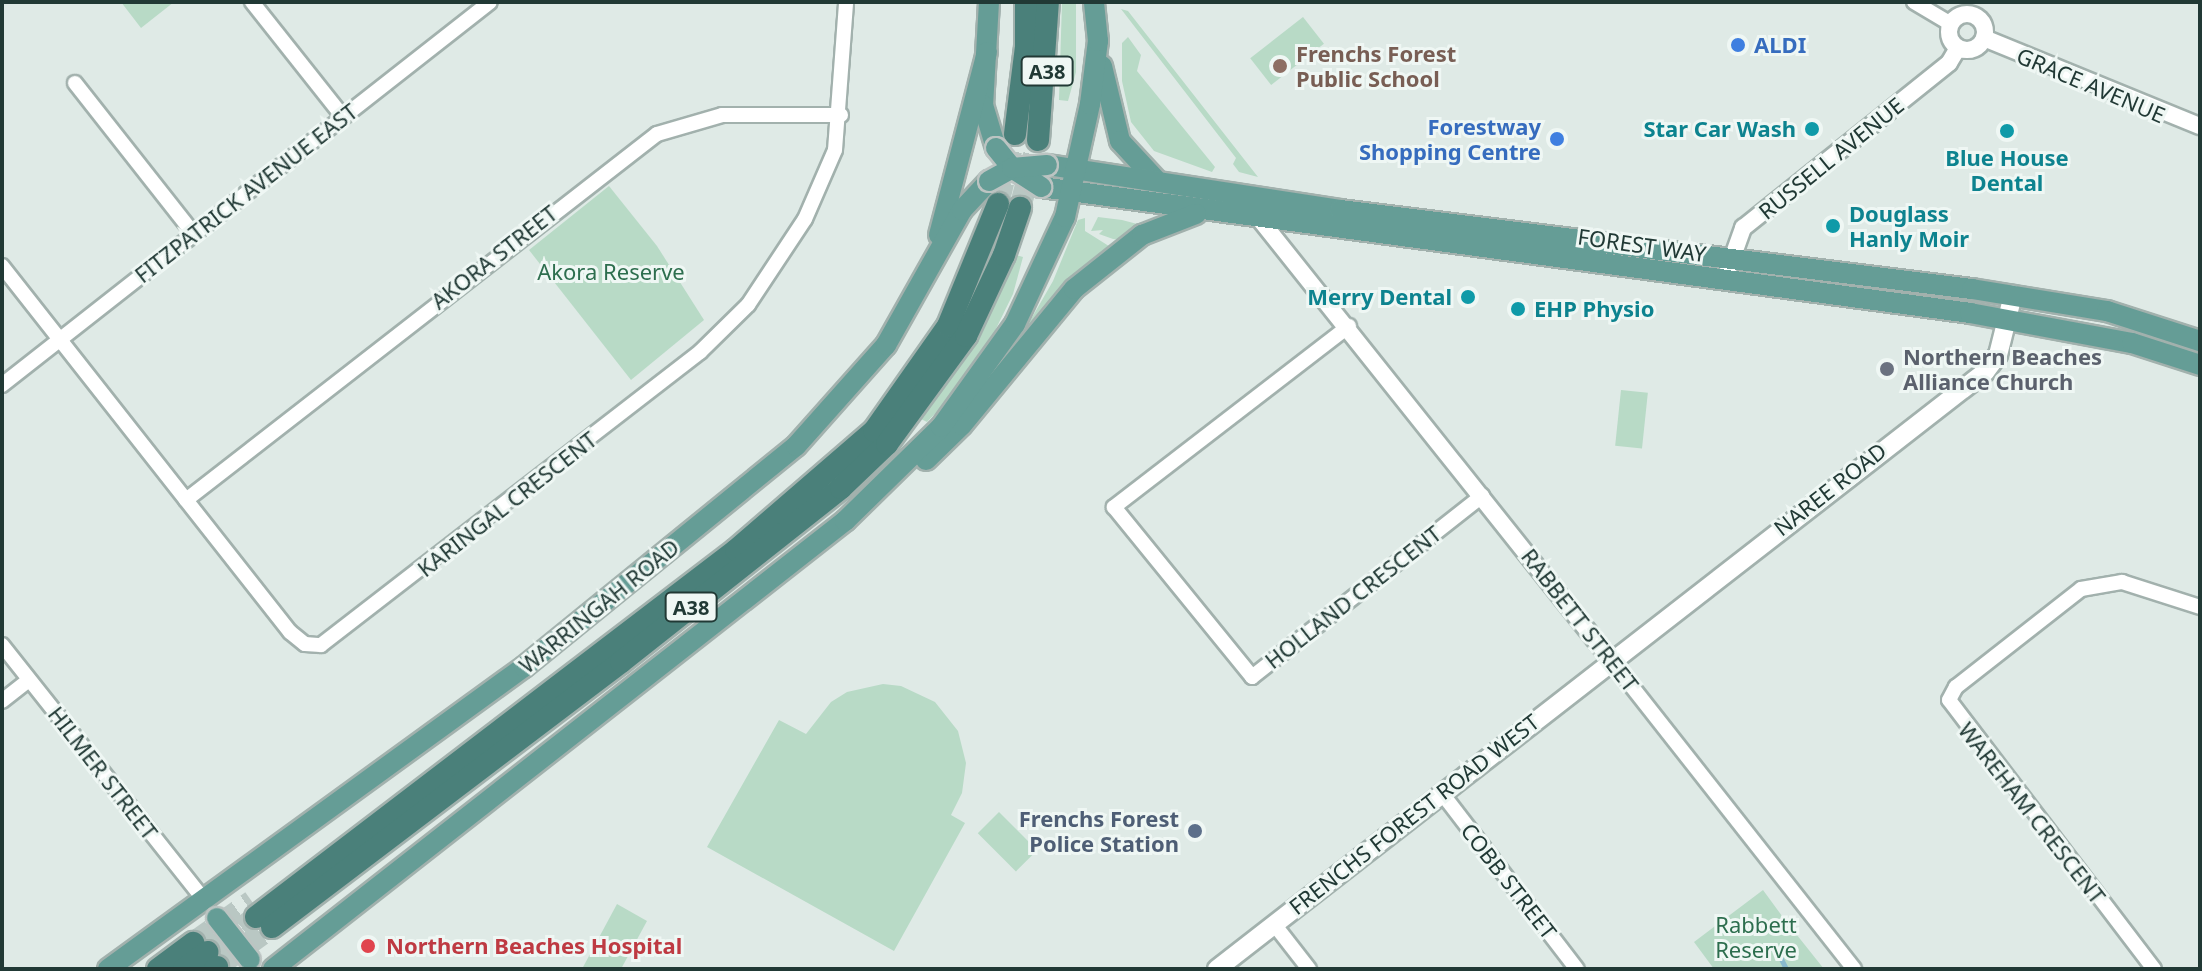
<!DOCTYPE html>
<html>
<head>
<meta charset="utf-8">
<style>
	body { margin:0 }
	#map { position:relative; width:2202px; height:971px; overflow:hidden; background:#dfeae6; font-family:"Noto Sans",sans-serif }
	div>[style] { position:absolute }
	.green>* { inset:0; background:#b8dac6; transform-origin:0 0 }
	.stream>* { height:5px; margin:-2.5px; padding:0 2.5px; transform-origin:2.5px; border-radius:2.5px; background:#89bacd }
	.trunk-tunnel>* { height:22px; margin-top:-11px; transform-origin:0; background:repeating-linear-gradient(90deg,#b9c7c3 0 22px,transparent 0 33px) }
	.roads { filter:drop-shadow(2px 0 #a2b1ad) drop-shadow(-2px 0 #a2b1ad) drop-shadow(0 2px #a2b1ad) drop-shadow(0 -2px #a2b1ad) }
	.minor>* { height:14px; margin:-7px; padding:0 7px; transform-origin:7px; border-radius:7px; background:#fff }
	.tertiary>* { height:16px; margin:-8px; padding:0 8px; transform-origin:8px; border-radius:8px; background:#fff }
	.tertiary>.ring { margin:-8px; padding:0; box-sizing:content-box; background:none; border:16px solid #fff; border-radius:50% }
	.secondary>* { height:18px; margin:-9px; padding:0 9px; transform-origin:9px; border-radius:9px; background:#fff }
	.primary>* { height:20px; margin:-10px; padding:0 10px; transform-origin:10px; border-radius:10px; background:#659d96 }
	.trunk>* { height:22px; margin:-11px; padding:0 11px; transform-origin:11px; border-radius:11px; background:#4a807a }
	.bridges { filter:drop-shadow(2px 0 #bcc4c2) drop-shadow(-2px 0 #bcc4c2) drop-shadow(0 2px #bcc4c2) drop-shadow(0 -2px #bcc4c2) }
	.primary-bridge>* { height:20px; margin:-10px; padding:0 10px; transform-origin:10px; border-radius:10px; background:#659d96 }
	.dots>* { width:22px; height:22px; translate:-50% -50%; box-sizing:border-box; border:4px solid #eff7f4; border-radius:50% }
	span { translate:-50% -50%; white-space:nowrap; text-align:center; line-height:1.15; -webkit-text-stroke:6px #eff7f4; paint-order:stroke }
	.shield-label span { padding:2px 6px; background:#eff7f4; border:2px solid; border-radius:6px; -webkit-text-stroke-width:0 }
	.shield-label { font-size:20px; color:#213935; font-weight:700 }
	.shop-label { font-size:22px; color:#366cbe; font-weight:700 }
	.left { translate:0 -50%; text-align:left }
	.right { translate:-100% -50%; text-align:right }
	.education-label { font-size:22px; color:#785e54; font-weight:700 }
	.street-label { font-size:22px; color:#213935 }
	.culture-label { font-size:22px; color:#0d838f; font-weight:700 }
	.park-label { font-size:22px; color:#2d6e4e }
	.worship-label { font-size:22px; color:#5b616d; font-weight:700 }
	.service-label { font-size:22px; color:#4e5e75; font-weight:700 }
	.health-label { font-size:22px; color:#be3a42; font-weight:700 }
	.frame { position:absolute; inset:0; border:4px solid #213935; pointer-events:none }
</style>
</head>
<body>
<div id="map">
	<div class="green">
		<div style="clip-path:polygon(121px 2px,174px 2px,141px 28px)"></div>
		<div style="clip-path:polygon(1062px 2px,1076px 2px,1076px 72px,1068px 101px,1059px 100px)"></div>
		<div style="clip-path:polygon(1121px 9px,1128px 11px,1258px 177px,1239px 172px,1233px 164px,1236px 158px)"></div>
		<div style="left:1303px;top:17px;width:34px;height:67px;rotate:52deg"></div>
		<div style="clip-path:polygon(1128px 37px,1141px 55px,1137px 71px,1215px 167px,1212px 172px,1154px 151px,1131px 122px,1122px 81px,1122px 43px)"></div>
		<div style="clip-path:polygon(609px 186px,657px 246px,704px 320px,631px 380px,529px 250px)"></div>
		<div style="clip-path:polygon(1098px 217px,1122px 220px,1141px 225px,1122px 240px,1113px 239px,1099px 234px,1103px 230px,1091px 231px)"></div>
		<div style="clip-path:polygon(1085px 218px,1085px 231px,1112px 248px,1015px 347px,1053px 281px,1078px 220px)"></div>
		<div style="clip-path:polygon(1016px 255px,1023px 257px,1013px 294px,988px 345px,947px 401px,927px 422px,921px 419px,980px 331px)"></div>
		<div style="left:1621px;top:390px;width:27px;height:56px;rotate:6deg"></div>
		<div style="clip-path:polygon(883px 684px,901px 686px,935px 702px,958px 731px,966px 763px,962px 793px,951px 815px,965px 823px,894px 951px,707px 847px,779px 720px,806px 734px,831px 702px,847px 692px)"></div>
		<div style="left:999px;top:812px;width:54px;height:30px;rotate:45deg"></div>
		<div style="clip-path:polygon(1763px 890px,1785px 920px,1824px 969px,1714px 969px,1694px 942px)"></div>
		<div style="clip-path:polygon(617px 904px,647px 921px,621px 969px,582px 969px)"></div>
	</div>
	<div class="stream">
		<div style="left:1778px;top:953px;width:18px;rotate:63deg"></div>
	</div>
	<div class="trunk-tunnel">
		<div style="left:998px;top:204px;width:72px;rotate:-76.3deg"></div>
		<div style="left:1020px;top:208px;width:70px;rotate:-75.2deg"></div>
		<div style="left:193px;top:943px;width:72px;rotate:-35.4deg"></div>
		<div style="left:215px;top:947px;width:51px;rotate:-36.2deg"></div>
		<div style="left:217px;top:967px;width:68px;rotate:-36deg"></div>
	</div>
	<div class="roads">
		<div class="minor">
			<div style="left:252px;top:2px;width:147px;rotate:51.6deg"></div>
			<div style="left:1914px;top:2px;width:43px;rotate:30.7deg"></div>
			<div style="left:75px;top:83px;width:191px;rotate:51.8deg"></div>
			<div style="left:2px;top:266px;width:466px;rotate:51.8deg"></div>
			<div style="left:290px;top:632px;width:19px;rotate:39deg"></div>
			<div style="left:305px;top:644px;width:16px;rotate:4deg"></div>
			<div style="left:321px;top:645px;width:479px;rotate:-37.7deg"></div>
			<div style="left:700px;top:352px;width:67px;rotate:-44.4deg"></div>
			<div style="left:748px;top:305px;width:103px;rotate:-56.5deg"></div>
			<div style="left:805px;top:219px;width:75px;rotate:-66.5deg"></div>
			<div style="left:835px;top:150px;width:148px;rotate:-85.7deg"></div>
			<div style="left:1349px;top:326px;width:297px;rotate:142.4deg"></div>
			<div style="left:1114px;top:507px;width:219px;rotate:50.9deg"></div>
			<div style="left:1252px;top:677px;width:293px;rotate:-38.2deg"></div>
			<div style="left:2px;top:385px;width:620px;rotate:-38.13deg"></div>
			<div style="left:186px;top:500px;width:596px;rotate:-37.85deg"></div>
			<div style="left:657px;top:134px;width:68px;rotate:-16.3deg"></div>
			<div style="left:722px;top:115px;width:119px"></div>
			<div style="left:2px;top:645px;width:325px;rotate:51.6deg"></div>
			<div style="left:1611px;top:660px;width:393px;rotate:51.8deg"></div>
			<div style="left:2px;top:701px;width:34px;rotate:-38deg"></div>
			<div style="left:1441px;top:792px;width:223px;rotate:52.5deg"></div>
			<div style="left:1274px;top:924px;width:57px;rotate:52.1deg"></div>
			<div style="left:2154px;top:969px;width:338px;rotate:-127.3deg"></div>
			<div style="left:1949px;top:700px;width:15px;rotate:-62deg"></div>
			<div style="left:1956px;top:687px;width:159px;rotate:-38.1deg"></div>
			<div style="left:2081px;top:589px;width:42px;rotate:-9.7deg"></div>
			<div style="left:2122px;top:582px;width:82px;rotate:17.8deg"></div>
		</div>
		<div class="tertiary">
			<div class="ring" style="left:1949px;top:14px;width:20px;height:20px"></div>
			<div style="left:1984px;top:38px;width:233px;rotate:22.2deg"></div>
			<div style="left:1258px;top:217px;width:566px;rotate:51.45deg"></div>
			<div style="left:1728px;top:270px;width:45px;rotate:-70.3deg"></div>
			<div style="left:1743px;top:228px;width:264px;rotate:-38.7deg"></div>
			<div style="left:1949px;top:63px;width:17px;rotate:-59deg"></div>
		</div>
		<div class="secondary">
			<div style="left:1217px;top:969px;width:973px;rotate:-37.86deg"></div>
			<div style="left:1985px;top:372px;width:21px;rotate:-53deg"></div>
			<div style="left:1998px;top:355px;width:62px;rotate:-76deg"></div>
		</div>
		<div class="primary">
			<div style="left:989px;top:2px;width:103px;rotate:93.3deg"></div>
			<div style="left:983px;top:105px;width:45px;rotate:73.2deg"></div>
			<div style="left:1102px;top:66px;width:77px;rotate:76.5deg"></div>
			<div style="left:1120px;top:141px;width:54px;rotate:47.2deg"></div>
			<div style="left:1047px;top:165px;width:296px;rotate:8.7deg"></div>
			<div style="left:1340px;top:210px;width:637px;rotate:7.13deg"></div>
			<div style="left:1972px;top:289px;width:137px;rotate:9.3deg"></div>
			<div style="left:2107px;top:311px;width:98px;rotate:17.9deg"></div>
			<div style="left:1041px;top:187px;width:938px;rotate:7.72deg"></div>
			<div style="left:1970px;top:313px;width:165px;rotate:10.5deg"></div>
			<div style="left:2132px;top:343px;width:71px;rotate:17.9deg"></div>
			<div style="left:939px;top:235px;width:189px;rotate:-75.3deg"></div>
			<div style="left:926px;top:460px;width:50px;rotate:-44.2deg"></div>
			<div style="left:962px;top:425px;width:176px;rotate:-50.5deg"></div>
			<div style="left:1074px;top:289px;width:87px;rotate:-38.5deg"></div>
			<div style="left:1142px;top:235px;width:58px;rotate:-21.3deg"></div>
			<div style="left:108px;top:969px;width:514px;rotate:-35.98deg"></div>
			<div style="left:524px;top:667px;width:350px;rotate:-39.1deg"></div>
			<div style="left:796px;top:446px;width:135px;rotate:-48.3deg"></div>
			<div style="left:886px;top:345px;width:155px;rotate:-60.6deg"></div>
			<div style="left:962px;top:210px;width:40px;rotate:-47deg"></div>
			<div style="left:273px;top:969px;width:727px;rotate:-38.07deg"></div>
			<div style="left:845px;top:521px;width:134px;rotate:-44.4deg"></div>
			<div style="left:941px;top:427px;width:127px;rotate:-54.3deg"></div>
			<div style="left:1015px;top:324px;width:118px;rotate:-65deg"></div>
			<div style="left:1065px;top:217px;width:116px;rotate:-77.5deg"></div>
			<div style="left:1090px;top:104px;width:64px;rotate:-82.8deg"></div>
			<div style="left:1098px;top:41px;width:39px;rotate:-96deg"></div>
		</div>
		<div class="trunk">
			<div style="left:1015px;top:134px;width:88px;rotate:-82.8deg"></div>
			<div style="left:1026px;top:47px;width:45px;rotate:-90deg"></div>
			<div style="left:1038px;top:140px;width:138px;rotate:-85.9deg"></div>
			<div style="left:256px;top:917px;width:604px;rotate:-37.4deg"></div>
			<div style="left:736px;top:550px;width:182px;rotate:-40.8deg"></div>
			<div style="left:874px;top:431px;width:128px;rotate:-54.8deg"></div>
			<div style="left:948px;top:326px;width:132px;rotate:-67.7deg"></div>
			<div style="left:272px;top:927px;width:438px;rotate:-37.2deg"></div>
			<div style="left:621px;top:662px;width:280px;rotate:-38.3deg"></div>
			<div style="left:841px;top:488px;width:64px;rotate:-43.7deg"></div>
			<div style="left:887px;top:444px;width:134px;rotate:-53.8deg"></div>
			<div style="left:966px;top:336px;width:89px;rotate:-64.9deg"></div>
			<div style="left:1004px;top:255px;width:50px;rotate:-71.2deg"></div>
			<div style="left:158px;top:969px;width:44px;rotate:-36.6deg"></div>
			<div style="left:184px;top:969px;width:29px;rotate:-36deg"></div>
			<div style="left:215px;top:969px;width:3px;rotate:-45deg"></div>
		</div>
	</div>
	<div class="bridges">
		<div class="primary-bridge">
			<div style="left:996px;top:148px;width:26px;rotate:51deg"></div>
			<div style="left:1012px;top:168px;width:35px;rotate:33deg"></div>
			<div style="left:989px;top:181px;width:26px;rotate:-29deg"></div>
			<div style="left:1012px;top:168px;width:35px;rotate:-5deg"></div>
			<div style="left:217px;top:918px;width:53px;rotate:51.8deg"></div>
		</div>
	</div>
	<div class="dots">
		<div style="left:1738px;top:45px;background:#3f7fe0"></div>
		<div style="left:1280px;top:66px;background:#8d6e63"></div>
		<div style="left:1812px;top:129px;background:#0f9aa8"></div>
		<div style="left:2007px;top:131px;background:#0f9aa8"></div>
		<div style="left:1557px;top:139px;background:#3f7fe0"></div>
		<div style="left:1833px;top:226px;background:#0f9aa8"></div>
		<div style="left:1468px;top:297px;background:#0f9aa8"></div>
		<div style="left:1518px;top:309px;background:#0f9aa8"></div>
		<div style="left:1887px;top:369px;background:#6b7280"></div>
		<div style="left:1195px;top:831px;background:#5c6f8a"></div>
		<div style="left:368px;top:946px;background:#e0444e"></div>
	</div>
	<div class="shield-label">
		<span style="left:1047px;top:71px">A38</span>
		<span style="left:691px;top:607px">A38</span>
	</div>
	<div class="shop-label">
		<span class="left" style="left:1754px;top:45px">ALDI</span>
		<span class="right" style="left:1541px;top:139px">Forestway<br>Shopping Centre</span>
	</div>
	<div class="education-label">
		<span class="left" style="left:1296px;top:66px">Frenchs Forest<br>Public School</span>
	</div>
	<div class="street-label">
		<span style="left:2091px;top:85px;rotate:23deg">GRACE AVENUE</span>
		<span style="left:1831px;top:158px;rotate:-39deg">RUSSELL AVENUE</span>
		<span style="left:246px;top:193px;rotate:-38deg">FITZPATRICK AVENUE EAST</span>
		<span style="left:1642px;top:245px;rotate:8deg">FOREST WAY</span>
		<span style="left:494px;top:257px;rotate:-38deg">AKORA STREET</span>
		<span style="left:1830px;top:489px;rotate:-38deg">NAREE ROAD</span>
		<span style="left:507px;top:504px;rotate:-38deg">KARINGAL CRESCENT</span>
		<span style="left:1353px;top:597px;rotate:-38deg">HOLLAND CRESCENT</span>
		<span style="left:599px;top:606px;rotate:-39deg">WARRINGAH ROAD</span>
		<span style="left:1580px;top:620px;rotate:52deg">RABBETT STREET</span>
		<span style="left:103px;top:773px;rotate:52deg">HILMER STREET</span>
		<span style="left:2032px;top:813px;rotate:52deg">WAREHAM CRESCENT</span>
		<span style="left:1414px;top:814px;rotate:-38deg">FRENCHS FOREST ROAD WEST</span>
		<span style="left:1509px;top:881px;rotate:52deg">COBB STREET</span>
	</div>
	<div class="culture-label">
		<span class="right" style="left:1796px;top:129px">Star Car Wash</span>
		<span style="left:2007px;top:170px">Blue House<br>Dental</span>
		<span class="left" style="left:1849px;top:226px">Douglass<br>Hanly Moir</span>
		<span class="right" style="left:1452px;top:297px">Merry Dental</span>
		<span class="left" style="left:1534px;top:309px">EHP Physio</span>
	</div>
	<div class="park-label">
		<span style="left:611px;top:272px">Akora Reserve</span>
		<span style="left:1756px;top:937px">Rabbett<br>Reserve</span>
	</div>
	<div class="worship-label">
		<span class="left" style="left:1903px;top:369px">Northern Beaches<br>Alliance Church</span>
	</div>
	<div class="service-label">
		<span class="right" style="left:1179px;top:831px">Frenchs Forest<br>Police Station</span>
	</div>
	<div class="health-label">
		<span class="left" style="left:386px;top:946px">Northern Beaches Hospital</span>
	</div>
	<div class="frame"></div>
</div>
</body>
</html>
